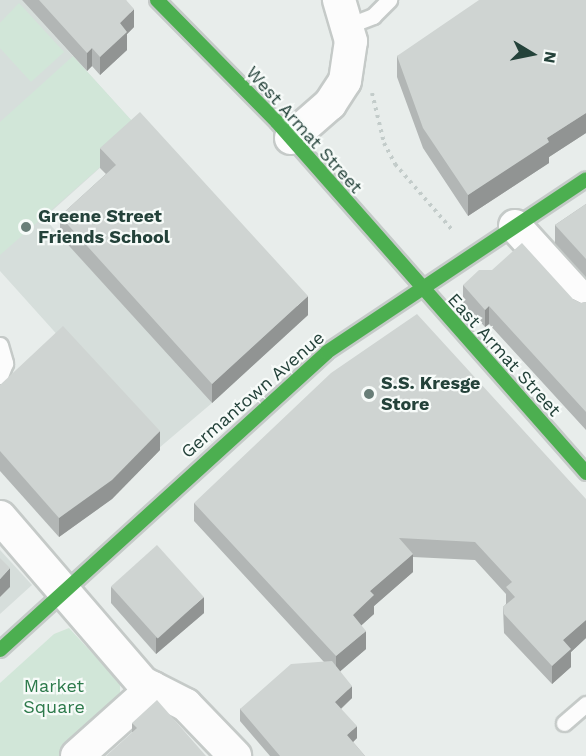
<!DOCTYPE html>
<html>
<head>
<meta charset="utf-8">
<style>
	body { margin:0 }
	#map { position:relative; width:586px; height:756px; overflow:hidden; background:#e8edeb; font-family:"Work Sans",sans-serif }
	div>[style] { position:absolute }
	.built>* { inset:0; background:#d6dedb }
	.green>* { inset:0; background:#d1e6d8 }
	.path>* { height:4px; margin-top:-2px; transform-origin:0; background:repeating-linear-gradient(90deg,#c3ccca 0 3px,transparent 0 7.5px) }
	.roads { filter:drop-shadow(2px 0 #c5cac8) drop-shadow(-2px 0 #c5cac8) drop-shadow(0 2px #c5cac8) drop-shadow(0 -2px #c5cac8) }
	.lane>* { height:15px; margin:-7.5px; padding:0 7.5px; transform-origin:7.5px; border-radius:7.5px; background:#fcfcfc }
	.street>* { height:32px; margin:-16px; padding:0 16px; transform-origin:16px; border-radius:16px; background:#fcfcfc }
	.fast>* { height:14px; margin:-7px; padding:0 7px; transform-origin:7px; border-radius:7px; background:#4caf50 }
	.wall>* { inset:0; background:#b2b6b5 }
	.shaded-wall>* { inset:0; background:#919493 }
	.building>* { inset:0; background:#cfd4d2; transform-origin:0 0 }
	.dots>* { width:16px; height:16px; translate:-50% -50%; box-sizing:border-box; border:3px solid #f7fbf9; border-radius:50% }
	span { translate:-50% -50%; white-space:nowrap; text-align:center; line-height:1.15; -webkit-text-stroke:4.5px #f7fbf9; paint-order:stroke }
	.street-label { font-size:18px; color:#24423a }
	.poi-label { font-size:18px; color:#24423a; font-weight:700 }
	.left { translate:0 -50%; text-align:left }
	.park-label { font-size:18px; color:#2d7a4b }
	.north { position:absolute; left:502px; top:24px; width:60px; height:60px; -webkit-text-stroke:4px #f7fbf9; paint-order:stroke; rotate:100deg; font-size:16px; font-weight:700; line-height:24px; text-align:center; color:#24423a }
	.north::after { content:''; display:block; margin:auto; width:21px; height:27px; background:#24423a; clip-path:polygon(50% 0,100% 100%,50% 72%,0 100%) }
</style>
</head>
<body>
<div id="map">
	<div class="built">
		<div style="clip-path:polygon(0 0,22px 0,141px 131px,44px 218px,212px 403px,159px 448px,0 271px)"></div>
		<div style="clip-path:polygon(0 550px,32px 585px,0 614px)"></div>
	</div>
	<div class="green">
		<div style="clip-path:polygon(19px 3px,64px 52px,31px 82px,0 48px,0 23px)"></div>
		<div style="clip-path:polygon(73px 56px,141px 131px,0 255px,0 122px)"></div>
		<div style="clip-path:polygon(69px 628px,120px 683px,120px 700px,59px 756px,0 756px,0 683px,54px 634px)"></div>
	</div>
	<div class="path">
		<div style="left:372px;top:93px;width:51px;rotate:76.5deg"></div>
		<div style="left:384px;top:143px;width:24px;rotate:62deg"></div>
		<div style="left:395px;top:164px;width:89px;rotate:49.1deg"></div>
	</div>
	<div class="roads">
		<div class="lane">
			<div style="left:350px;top:25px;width:25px;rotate:-21deg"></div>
			<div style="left:373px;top:16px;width:23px;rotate:-45deg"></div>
			<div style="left:0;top:345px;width:19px;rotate:74deg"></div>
			<div style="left:5px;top:363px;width:14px;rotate:111deg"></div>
			<div style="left:564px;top:723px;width:29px;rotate:-41deg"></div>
		</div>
		<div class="street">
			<div style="left:291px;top:138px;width:52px;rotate:-41.1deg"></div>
			<div style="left:330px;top:104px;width:27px;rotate:-57deg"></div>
			<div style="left:345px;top:81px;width:40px;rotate:-81.5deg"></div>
			<div style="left:351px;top:41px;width:43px;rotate:-106.3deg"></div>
			<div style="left:515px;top:226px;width:105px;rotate:47.7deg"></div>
			<div style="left:0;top:517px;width:219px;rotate:49.3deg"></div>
			<div style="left:143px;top:683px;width:48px;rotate:27.1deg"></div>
			<div style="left:186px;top:705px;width:71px;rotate:46.1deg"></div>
			<div style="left:77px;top:756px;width:102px;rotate:-41.8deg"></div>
		</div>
		<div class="fast">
			<div style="left:157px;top:0;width:171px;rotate:45.5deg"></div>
			<div style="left:277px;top:122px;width:468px;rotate:48.6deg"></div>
			<div style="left:0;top:650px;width:442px;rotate:-42.3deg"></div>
			<div style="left:327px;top:352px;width:311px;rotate:-33.7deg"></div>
		</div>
	</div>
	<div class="wall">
		<div style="clip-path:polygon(22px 0,126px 0,134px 27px,127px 34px,127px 50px,100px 75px,92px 66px,87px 71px)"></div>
		<div style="clip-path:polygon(586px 0,586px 133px,549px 157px,549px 163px,468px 216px,423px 148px,397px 77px,397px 56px)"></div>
		<div style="clip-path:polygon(100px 148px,308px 315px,212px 403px,60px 236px,60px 216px,106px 174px,100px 168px)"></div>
		<div style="clip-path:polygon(586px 204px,586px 277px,555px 243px,555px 225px)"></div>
		<div style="clip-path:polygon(463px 285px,573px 299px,581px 303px,586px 302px,586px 430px,489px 324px,485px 327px,463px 303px)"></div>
		<div style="clip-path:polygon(0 385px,160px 450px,112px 499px,59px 537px,0 471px)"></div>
		<div style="clip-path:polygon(586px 499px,586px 638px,571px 652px,571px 667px,552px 684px,504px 633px,503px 607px,506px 604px,506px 594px,475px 560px,413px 557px,413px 572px,374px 606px,374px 614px,361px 625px,366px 649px,340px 671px,352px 698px,341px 709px,357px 738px,353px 742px,365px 756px,270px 756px,240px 721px,240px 709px,324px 662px,194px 521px,194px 503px)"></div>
		<div style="clip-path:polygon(111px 587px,204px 613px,156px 654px,111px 603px)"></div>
		<div style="clip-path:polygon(132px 723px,206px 756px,132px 732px)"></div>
	</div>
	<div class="shaded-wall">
		<div style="clip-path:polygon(134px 9px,134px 27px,127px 34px,127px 50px,100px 75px,100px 57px,120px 23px)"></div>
		<div style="clip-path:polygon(92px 48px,92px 66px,87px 71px,87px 53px)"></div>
		<div style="clip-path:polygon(586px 113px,586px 133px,549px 157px,549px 163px,468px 216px,468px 195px,547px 138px)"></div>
		<div style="clip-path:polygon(308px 296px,308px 315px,212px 403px,212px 384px)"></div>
		<div style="clip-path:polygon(489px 306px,489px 324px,485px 327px,485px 310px)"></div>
		<div style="clip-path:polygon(160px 431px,160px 450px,112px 499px,59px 537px,59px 518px)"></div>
		<div style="clip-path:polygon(413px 554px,413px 572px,374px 606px,374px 614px,353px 633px,353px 615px,370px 591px)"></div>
		<div style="clip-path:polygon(10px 568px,10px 587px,0 597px,0 579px)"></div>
		<div style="clip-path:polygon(204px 597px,204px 613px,156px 654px,156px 638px)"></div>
		<div style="clip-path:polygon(586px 620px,586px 638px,571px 652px,571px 667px,552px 684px,552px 666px,563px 640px)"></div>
		<div style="clip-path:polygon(366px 631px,366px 649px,336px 675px,336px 656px)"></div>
		<div style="clip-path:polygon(352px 686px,352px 698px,335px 714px,335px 702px)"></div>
		<div style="clip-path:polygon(357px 726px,357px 738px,347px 748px,347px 735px)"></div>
	</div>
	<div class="building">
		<div style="clip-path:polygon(39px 0,126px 0,134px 9px,120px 23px,127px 32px,100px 57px,92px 48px,87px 53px)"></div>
		<div style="clip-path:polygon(479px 0,586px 0,586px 113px,547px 138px,549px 142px,468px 195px,423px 128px,397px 56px)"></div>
		<div style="clip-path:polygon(140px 112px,308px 296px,212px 384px,60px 216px,116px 165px,100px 148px)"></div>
		<div style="clip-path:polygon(586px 204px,586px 259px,555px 225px)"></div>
		<div style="clip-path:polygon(522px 243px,573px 299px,581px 303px,586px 302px,586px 412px,489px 306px,485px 310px,463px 285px,479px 270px,492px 270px)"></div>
		<div style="clip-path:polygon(417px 314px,586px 499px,586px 620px,563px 640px,571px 649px,552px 666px,504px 614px,503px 607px,515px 597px,506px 587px,512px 582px,475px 542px,399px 538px,413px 554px,370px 591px,374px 595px,353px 615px,366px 631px,336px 656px,194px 503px,331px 373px)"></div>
		<div style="clip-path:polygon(63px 326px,160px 431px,112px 480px,59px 518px,0 451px,0 385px)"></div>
		<div style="left:157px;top:545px;width:70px;height:62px;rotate:48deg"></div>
		<div style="clip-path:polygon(0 558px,10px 568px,0 579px)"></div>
		<div style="clip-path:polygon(332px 661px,352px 686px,335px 702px,357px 726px,347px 735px,365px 756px,280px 756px,240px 709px,291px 664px)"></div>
		<div style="clip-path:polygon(157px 700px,206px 756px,106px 756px,137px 728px,132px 723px)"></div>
	</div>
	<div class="dots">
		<div style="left:26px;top:227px;background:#697e78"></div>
		<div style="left:369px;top:394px;background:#697e78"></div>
	</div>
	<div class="street-label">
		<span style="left:304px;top:130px;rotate:48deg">West Armat Street</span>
		<span style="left:504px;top:355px;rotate:48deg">East Armat Street</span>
		<span style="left:253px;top:395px;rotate:-41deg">Germantown Avenue</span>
	</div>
	<div class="poi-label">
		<span class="left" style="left:38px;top:227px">Greene Street<br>Friends School</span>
		<span class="left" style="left:381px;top:394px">S.S. Kresge<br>Store</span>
	</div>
	<div class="park-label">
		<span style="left:54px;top:697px">Market<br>Square</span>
	</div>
	<div class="north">N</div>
</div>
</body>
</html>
